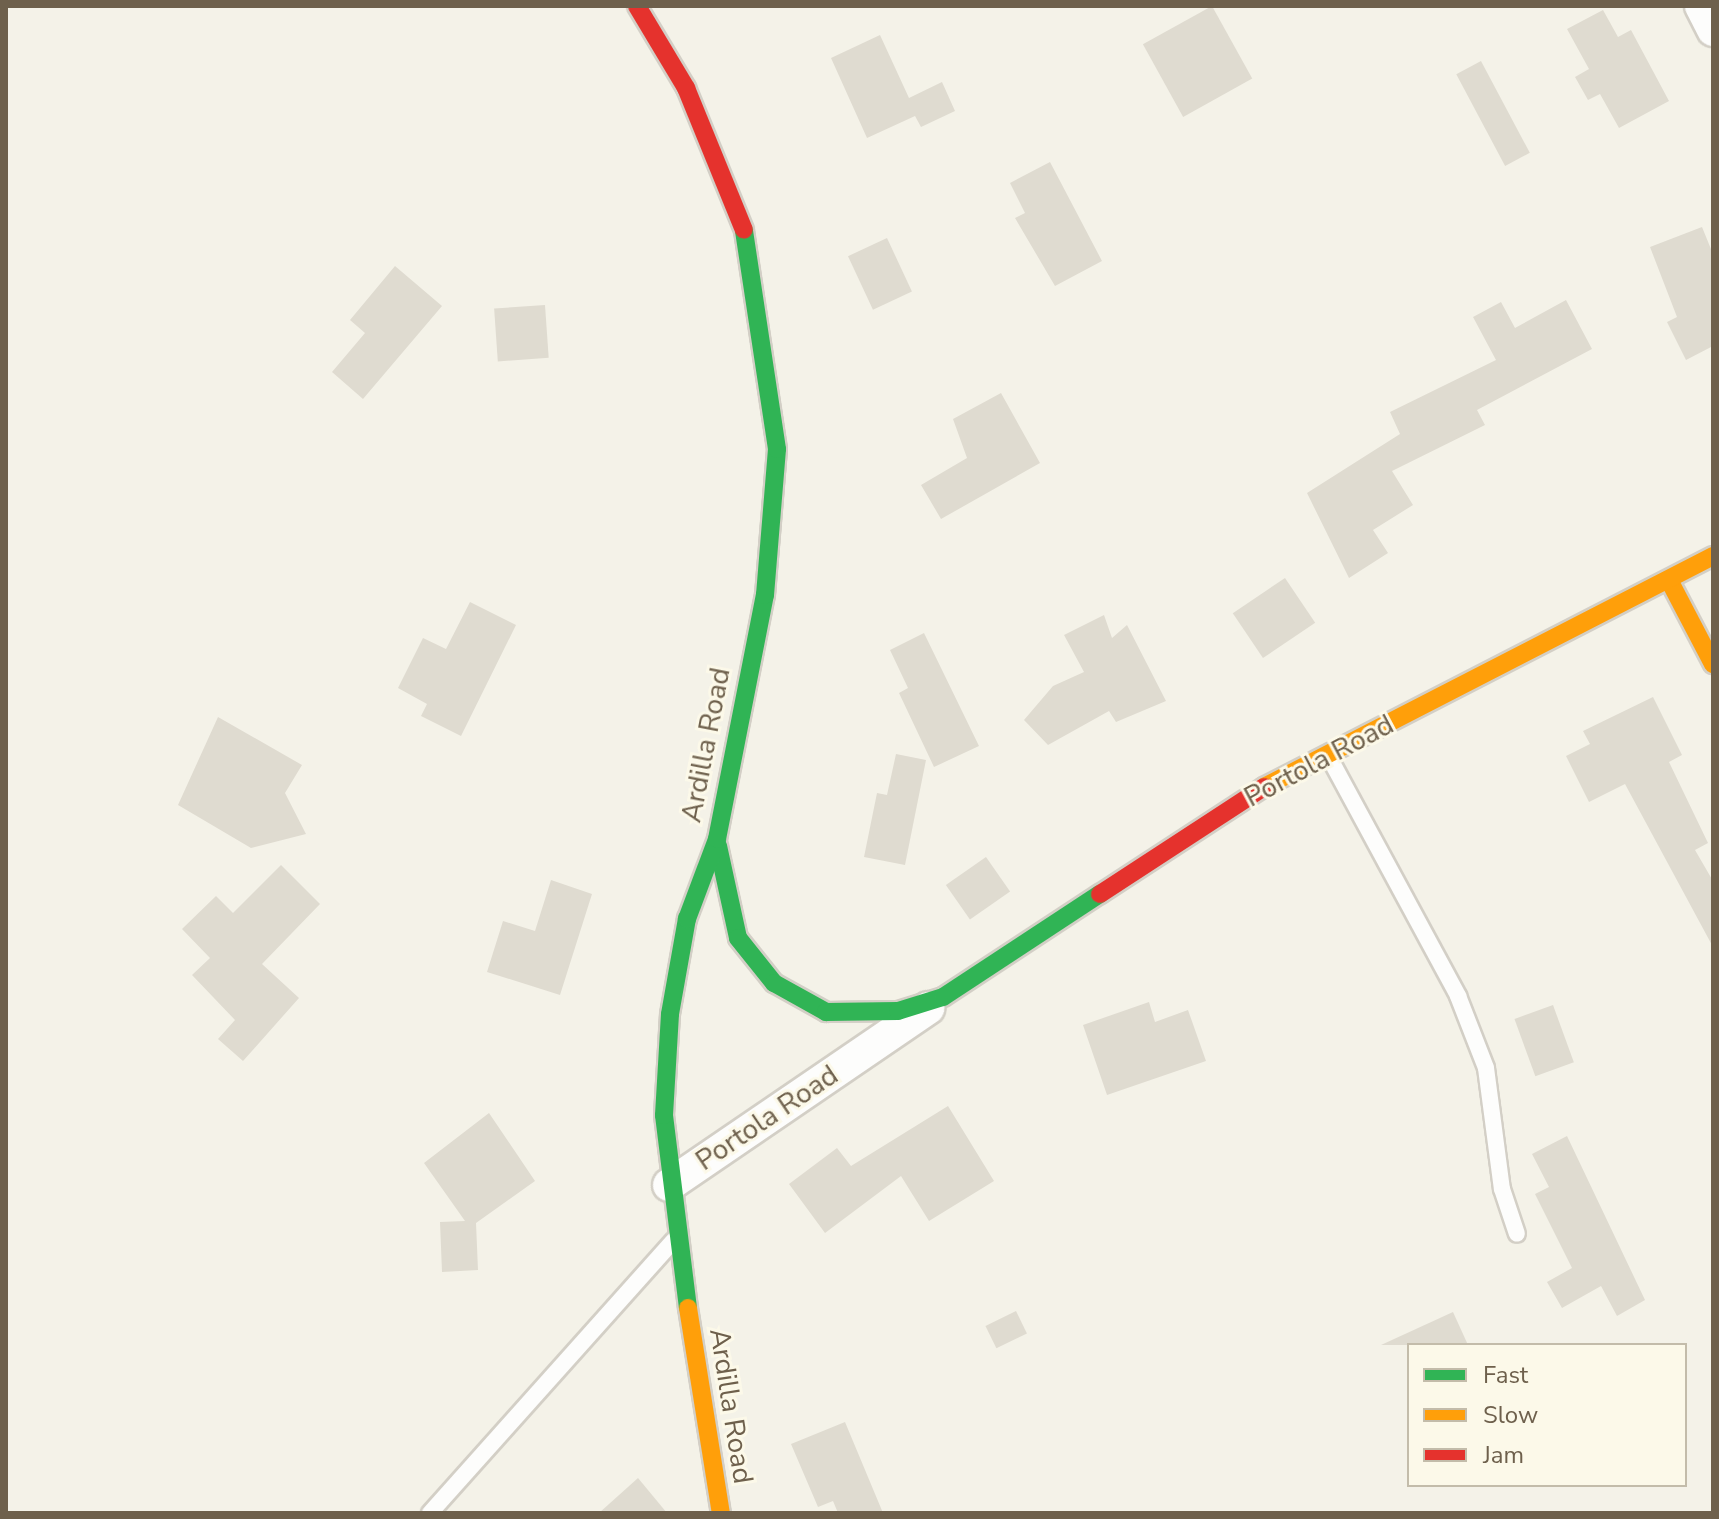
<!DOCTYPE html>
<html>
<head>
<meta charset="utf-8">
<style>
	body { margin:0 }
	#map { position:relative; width:1719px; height:1519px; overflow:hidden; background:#f4f2e8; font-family:"Nunito Sans",sans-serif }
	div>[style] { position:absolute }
	.building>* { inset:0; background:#dfdbd0; transform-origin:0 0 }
	.roads { filter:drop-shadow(2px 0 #d3cfc6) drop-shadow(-2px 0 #d3cfc6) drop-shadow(0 2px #d3cfc6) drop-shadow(0 -2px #d3cfc6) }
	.lane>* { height:16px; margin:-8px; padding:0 8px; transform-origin:8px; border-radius:8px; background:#fdfdfc }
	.street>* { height:32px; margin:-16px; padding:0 16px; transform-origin:16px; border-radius:16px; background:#fdfdfc }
	.fast>* { height:18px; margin:-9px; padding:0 9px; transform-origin:9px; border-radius:9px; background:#30b455 }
	.slow>* { height:18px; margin:-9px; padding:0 9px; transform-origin:9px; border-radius:9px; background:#ff9f0a }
	.jam>* { height:18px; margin:-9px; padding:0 9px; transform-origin:9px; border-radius:9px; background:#e5322d }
	span { translate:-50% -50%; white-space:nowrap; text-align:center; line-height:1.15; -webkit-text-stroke:6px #fcf9e9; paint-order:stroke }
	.street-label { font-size:28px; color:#6e604c }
	.frame { position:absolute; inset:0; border:8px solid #6e604c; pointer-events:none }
	.legend { position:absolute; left:1407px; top:1343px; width:280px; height:144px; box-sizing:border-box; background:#fcf9e9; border:2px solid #c3bcaa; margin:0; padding:10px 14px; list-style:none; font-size:24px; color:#6e604c }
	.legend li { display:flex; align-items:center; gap:16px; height:40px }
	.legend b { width:40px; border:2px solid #c3bcaa }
</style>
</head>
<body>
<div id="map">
	<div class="building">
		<div style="left:1212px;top:6px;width:83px;height:79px;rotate:61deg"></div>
		<div style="clip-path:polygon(1603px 10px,1618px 37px,1631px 30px,1669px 101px,1619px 128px,1600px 94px,1588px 100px,1575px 77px,1589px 69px,1567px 29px)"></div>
		<div style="clip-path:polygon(880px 35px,909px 98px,942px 82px,955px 111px,921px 127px,915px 116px,867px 138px,831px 58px)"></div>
		<div style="left:1481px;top:61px;width:104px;height:28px;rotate:62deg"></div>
		<div style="clip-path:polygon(1050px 162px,1102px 261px,1055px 286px,1015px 218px,1025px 213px,1010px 183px)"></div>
		<div style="clip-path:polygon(1702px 227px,1713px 254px,1713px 346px,1686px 360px,1667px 322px,1677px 317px,1650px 247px)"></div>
		<div style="left:887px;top:238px;width:59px;height:43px;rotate:65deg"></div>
		<div style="clip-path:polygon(395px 266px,442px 306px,363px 399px,332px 372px,365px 333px,350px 320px)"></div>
		<div style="clip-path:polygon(1566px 300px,1592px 349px,1477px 410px,1485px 425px,1392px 471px,1413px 505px,1373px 530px,1388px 553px,1349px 578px,1307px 493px,1400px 434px,1390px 412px,1496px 360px,1473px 317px,1501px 302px,1515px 328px)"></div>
		<div style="left:545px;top:305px;width:53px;height:51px;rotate:86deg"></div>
		<div style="clip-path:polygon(1001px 393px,1040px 463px,941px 519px,921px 485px,967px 458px,953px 419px)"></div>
		<div style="left:1285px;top:578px;width:54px;height:63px;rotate:56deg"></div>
		<div style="clip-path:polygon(470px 602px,516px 625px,461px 736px,421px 716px,427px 704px,398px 688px,423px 638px,446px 649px)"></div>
		<div style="clip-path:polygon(1104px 615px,1112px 638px,1127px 625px,1166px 701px,1116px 722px,1109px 711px,1048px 745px,1024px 720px,1053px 686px,1084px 672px,1064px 635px)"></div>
		<div style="clip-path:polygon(924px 633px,979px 746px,934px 767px,899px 693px,908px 688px,890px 650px)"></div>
		<div style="clip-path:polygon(1653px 697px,1682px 755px,1669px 762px,1708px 843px,1695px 850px,1713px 881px,1713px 947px,1625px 784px,1589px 802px,1566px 756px,1590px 744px,1583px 731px)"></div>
		<div style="clip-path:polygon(218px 717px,302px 765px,285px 793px,306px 834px,251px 848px,178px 805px)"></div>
		<div style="clip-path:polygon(896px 754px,926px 760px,905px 865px,864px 857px,877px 793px,887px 795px)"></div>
		<div style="left:986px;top:857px;width:42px;height:49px;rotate:55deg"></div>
		<div style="clip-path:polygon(281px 865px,320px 904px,262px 964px,299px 998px,243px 1061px,218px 1039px,235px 1020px,192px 975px,210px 958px,182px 929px,216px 896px,233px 913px)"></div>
		<div style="clip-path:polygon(551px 880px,592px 894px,560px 995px,487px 972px,503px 921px,535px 931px)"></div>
		<div style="clip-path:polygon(1149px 1002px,1155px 1022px,1188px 1010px,1206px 1061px,1107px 1095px,1083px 1025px)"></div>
		<div style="left:1553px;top:1005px;width:61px;height:41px;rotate:70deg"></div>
		<div style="clip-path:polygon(948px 1106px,994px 1181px,929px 1221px,901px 1176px,825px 1233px,789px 1184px,837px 1148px,851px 1166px)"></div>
		<div style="clip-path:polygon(489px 1113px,535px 1181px,476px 1223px,478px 1270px,442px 1272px,440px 1222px,465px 1221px,424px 1163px)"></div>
		<div style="clip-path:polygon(1567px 1136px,1645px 1300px,1617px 1316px,1601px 1286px,1562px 1308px,1547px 1282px,1572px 1268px,1535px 1194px,1549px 1187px,1532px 1154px)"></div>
		<div style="left:1016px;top:1311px;width:25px;height:34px;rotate:64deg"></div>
		<div style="clip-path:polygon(1453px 1312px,1468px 1345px,1381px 1345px)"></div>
		<div style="clip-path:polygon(845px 1422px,883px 1513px,838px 1513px,833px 1501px,818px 1507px,791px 1444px)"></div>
		<div style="clip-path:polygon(638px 1478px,667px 1513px,599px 1513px)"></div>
	</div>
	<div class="roads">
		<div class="lane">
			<div style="left:1329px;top:757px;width:272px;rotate:61.6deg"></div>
			<div style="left:1458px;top:996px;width:77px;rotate:68.7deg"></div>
			<div style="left:1486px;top:1068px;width:122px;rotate:82.5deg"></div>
			<div style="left:1502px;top:1189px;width:47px;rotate:71.6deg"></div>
			<div style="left:430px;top:1513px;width:365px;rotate:-48.2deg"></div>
		</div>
		<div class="street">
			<div style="left:1701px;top:6px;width:27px;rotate:63deg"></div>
			<div style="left:669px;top:1185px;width:314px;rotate:-34.3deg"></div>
		</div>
		<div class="fast">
			<div style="left:718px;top:846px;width:94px;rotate:77.7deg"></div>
			<div style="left:738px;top:938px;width:58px;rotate:51.3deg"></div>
			<div style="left:774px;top:983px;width:60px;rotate:29.1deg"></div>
			<div style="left:826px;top:1012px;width:72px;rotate:-0.8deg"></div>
			<div style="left:898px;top:1011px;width:47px;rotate:-17.3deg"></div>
			<div style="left:943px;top:997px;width:188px;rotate:-33.3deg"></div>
			<div style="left:688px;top:1308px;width:194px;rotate:-97.1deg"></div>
			<div style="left:664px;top:1115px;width:101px;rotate:-86.6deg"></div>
			<div style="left:670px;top:1014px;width:97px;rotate:-79.9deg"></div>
			<div style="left:687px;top:919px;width:85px;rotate:-69.4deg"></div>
			<div style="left:717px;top:839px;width:249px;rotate:-78.9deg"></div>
			<div style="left:765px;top:595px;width:146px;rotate:-85.3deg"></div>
			<div style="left:777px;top:449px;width:221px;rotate:-98.6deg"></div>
		</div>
		<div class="slow">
			<div style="left:1669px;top:580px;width:95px;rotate:62.4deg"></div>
			<div style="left:1264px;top:787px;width:505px;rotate:-27.22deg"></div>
			<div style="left:688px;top:1308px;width:208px;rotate:80.9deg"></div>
		</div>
		<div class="jam">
			<div style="left:637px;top:6px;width:96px;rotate:59.1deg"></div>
			<div style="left:686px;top:88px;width:153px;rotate:67.8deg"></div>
			<div style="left:1100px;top:894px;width:196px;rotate:-33.1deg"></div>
		</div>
	</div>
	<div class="street-label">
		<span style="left:706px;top:745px;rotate:-79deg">Ardilla Road</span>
		<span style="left:1319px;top:761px;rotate:-28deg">Portola Road</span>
		<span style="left:767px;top:1118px;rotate:-34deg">Portola Road</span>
		<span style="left:731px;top:1406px;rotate:81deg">Ardilla Road</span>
	</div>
	<div class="frame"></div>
	<ul class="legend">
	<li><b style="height:10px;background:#30b455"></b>Fast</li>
	<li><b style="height:10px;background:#ff9f0a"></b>Slow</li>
	<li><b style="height:10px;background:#e5322d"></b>Jam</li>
	</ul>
</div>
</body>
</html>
